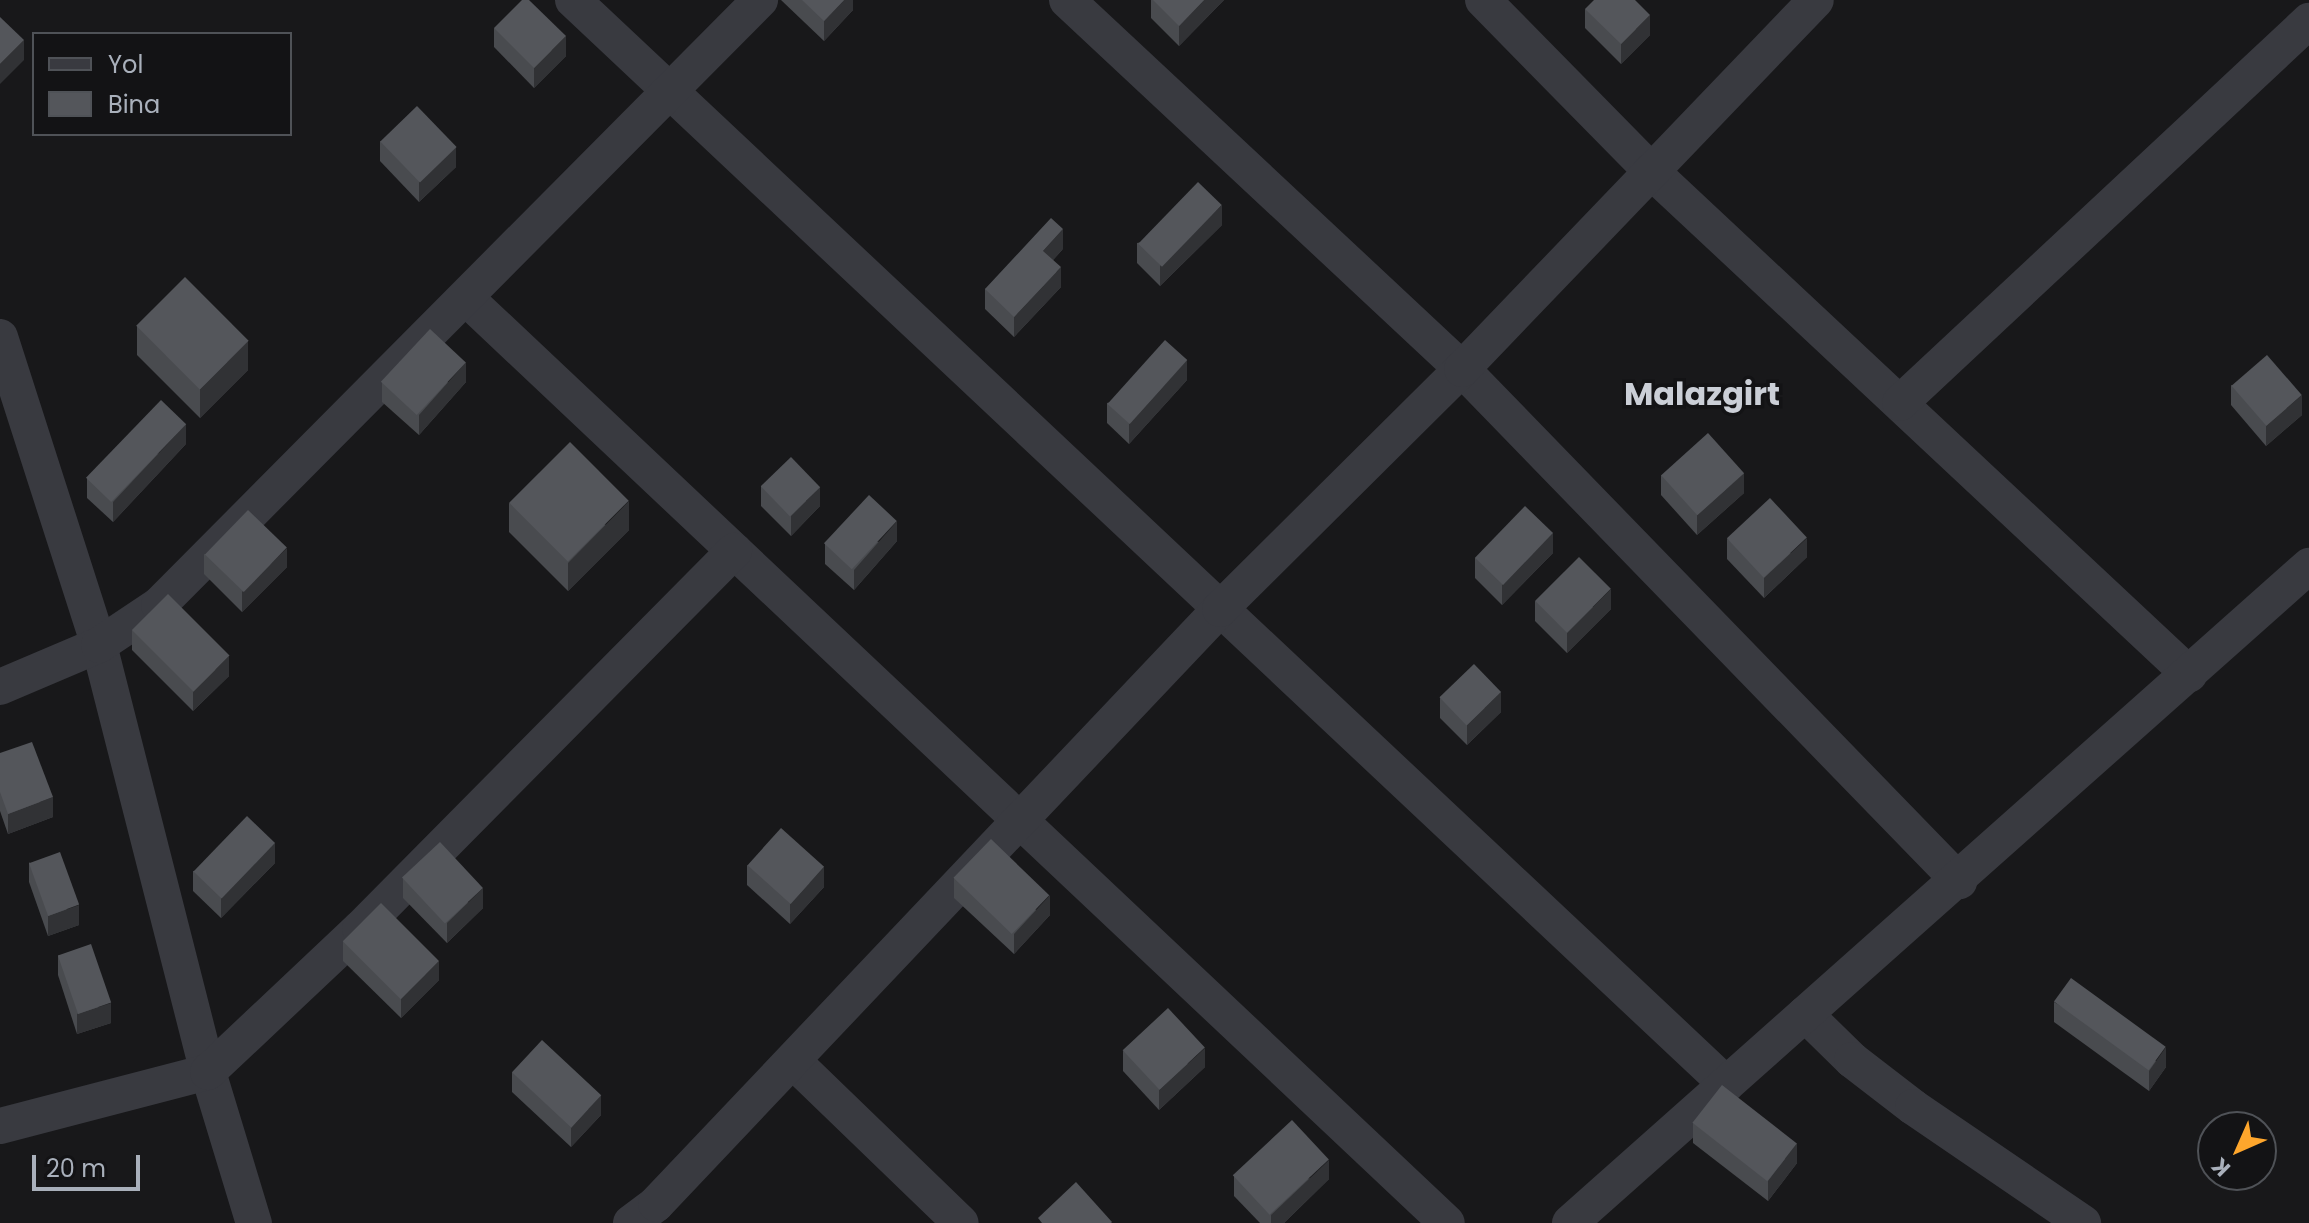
<!DOCTYPE html>
<html>
<head>
<meta charset="utf-8">
<style>
	body { margin:0 }
	#map { position:relative; width:2309px; height:1223px; overflow:hidden; background:#18181a; font-family:Poppins,sans-serif }
	div>[style] { position:absolute }
	.street>* { height:36px; margin:-18px; padding:0 18px; transform-origin:18px; border-radius:18px; background:#393a40 }
	.wall>* { inset:0; background:#494b4f }
	.shaded-wall>* { inset:0; background:#313235 }
	.building>* { inset:0; background:#54565b; transform-origin:0 0 }
	span { translate:-50% -50%; white-space:nowrap; text-align:center; line-height:1.15; -webkit-text-stroke:7px #131315; paint-order:stroke }
	.district-label { font-size:32px; color:#cbcfd7; font-weight:700 }
	.legend { position:absolute; left:32px; top:32px; width:260px; height:104px; box-sizing:border-box; background:#131315; border:2px solid #4f5257; margin:0; padding:10px 14px; list-style:none; font-size:24px; color:#a9b0bb }
	.legend li { display:flex; align-items:center; gap:16px; height:40px }
	.legend b { width:40px; border:2px solid #4f5257 }
	.north { position:absolute; left:2197px; top:1111px; width:80px; height:80px; box-sizing:border-box; background:#131315; border:2px solid #4f5257; border-radius:50%; rotate:225deg; font-size:22px; font-weight:700; line-height:32px; text-align:center; color:#a9b0bb }
	.north::after { content:''; display:block; margin:auto; width:28px; height:36px; background:#fea62c; clip-path:polygon(50% 0,100% 100%,50% 72%,0 100%) }
	.scale { position:absolute; left:32px; top:1155px; width:108px; height:36px; box-sizing:border-box; border:4px solid #a9b0bb; border-top:0; padding-left:10px; font-size:24px; line-height:28px; white-space:nowrap; color:#a9b0bb; -webkit-text-stroke:6px #131315; paint-order:stroke }
</style>
</head>
<body>
<div id="map">
	<div class="street">
		<div style="left:573px;top:0;width:1583px;rotate:43.23deg"></div>
		<div style="left:1067px;top:0;width:541px;rotate:43.05deg"></div>
		<div style="left:1462px;top:369px;width:714px;rotate:45.85deg"></div>
		<div style="left:1483px;top:0;width:240px;rotate:45.5deg"></div>
		<div style="left:1651px;top:171px;width:737px;rotate:43.07deg"></div>
		<div style="left:466px;top:298px;width:1348px;rotate:43.32deg"></div>
		<div style="left:0;top:337px;width:324px;rotate:72.2deg"></div>
		<div style="left:99px;top:645px;width:441px;rotate:75.7deg"></div>
		<div style="left:208px;top:1072px;width:158px;rotate:73.1deg"></div>
		<div style="left:1900px;top:403px;width:560px;rotate:-43.05deg"></div>
		<div style="left:0;top:687px;width:108px;rotate:-23deg"></div>
		<div style="left:99px;top:645px;width:72px;rotate:-33.7deg"></div>
		<div style="left:159px;top:605px;width:853px;rotate:-45.19deg"></div>
		<div style="left:1805px;top:1014px;width:66px;rotate:44.4deg"></div>
		<div style="left:1852px;top:1060px;width:77px;rotate:37.6deg"></div>
		<div style="left:1913px;top:1107px;width:206px;rotate:34.3deg"></div>
		<div style="left:793px;top:1061px;width:233px;rotate:44deg"></div>
		<div style="left:0;top:1126px;width:215px;rotate:-14.6deg"></div>
		<div style="left:208px;top:1072px;width:209px;rotate:-43.3deg"></div>
		<div style="left:360px;top:929px;width:532px;rotate:-45.3deg"></div>
		<div style="left:631px;top:1223px;width:31px;rotate:-37deg"></div>
		<div style="left:656px;top:1204px;width:820px;rotate:-46.53deg"></div>
		<div style="left:1220px;top:609px;width:341px;rotate:-44.8deg"></div>
		<div style="left:1462px;top:369px;width:511px;rotate:-46.19deg"></div>
		<div style="left:1570px;top:1223px;width:989px;rotate:-41.64deg"></div>
	</div>
	<div class="wall">
		<div style="clip-path:polygon(781px 0,853px 0,853px 10px,824px 41px)"></div>
		<div style="clip-path:polygon(1151px 0,1224px 0,1179px 46px,1151px 18px)"></div>
		<div style="clip-path:polygon(1585px 9px,1650px 35px,1621px 64px,1585px 28px)"></div>
		<div style="clip-path:polygon(494px 28px,566px 56px,534px 88px,494px 47px)"></div>
		<div style="clip-path:polygon(380px 141px,456px 167px,419px 202px,380px 161px)"></div>
		<div style="clip-path:polygon(1222px 225px,1160px 286px,1137px 263px,1137px 243px)"></div>
		<div style="clip-path:polygon(1063px 249px,1053px 260px,1061px 287px,1014px 337px,985px 309px,985px 289px)"></div>
		<div style="clip-path:polygon(137px 326px,248px 370px,200px 418px,137px 355px)"></div>
		<div style="clip-path:polygon(1187px 380px,1129px 444px,1107px 423px,1107px 403px)"></div>
		<div style="clip-path:polygon(466px 382px,419px 435px,382px 402px,382px 383px)"></div>
		<div style="clip-path:polygon(2231px 385px,2302px 415px,2266px 446px,2231px 405px)"></div>
		<div style="clip-path:polygon(186px 444px,113px 522px,87px 498px,87px 478px)"></div>
		<div style="clip-path:polygon(1661px 475px,1744px 493px,1697px 535px,1661px 495px)"></div>
		<div style="clip-path:polygon(761px 486px,820px 506px,791px 536px,761px 506px)"></div>
		<div style="clip-path:polygon(509px 503px,629px 530px,568px 591px,509px 532px)"></div>
		<div style="clip-path:polygon(1727px 539px,1807px 557px,1764px 598px,1727px 559px)"></div>
		<div style="clip-path:polygon(897px 541px,854px 590px,825px 564px,825px 544px)"></div>
		<div style="clip-path:polygon(1553px 553px,1502px 605px,1475px 578px,1475px 558px)"></div>
		<div style="clip-path:polygon(204px 554px,287px 567px,242px 612px,204px 574px)"></div>
		<div style="clip-path:polygon(1535px 601px,1611px 609px,1567px 653px,1535px 621px)"></div>
		<div style="clip-path:polygon(132px 630px,229px 676px,193px 711px,132px 650px)"></div>
		<div style="clip-path:polygon(1440px 698px,1501px 712px,1467px 745px,1440px 718px)"></div>
		<div style="clip-path:polygon(0 753px,53px 817px,8px 834px,0 811px)"></div>
		<div style="clip-path:polygon(29px 862px,79px 925px,48px 936px,29px 882px)"></div>
		<div style="clip-path:polygon(275px 863px,221px 918px,193px 891px,193px 871px)"></div>
		<div style="clip-path:polygon(747px 865px,824px 887px,790px 924px,747px 885px)"></div>
		<div style="clip-path:polygon(403px 878px,483px 908px,447px 943px,403px 898px)"></div>
		<div style="clip-path:polygon(954px 878px,1050px 915px,1014px 954px,954px 898px)"></div>
		<div style="clip-path:polygon(343px 941px,439px 980px,401px 1018px,343px 961px)"></div>
		<div style="clip-path:polygon(58px 955px,111px 1023px,77px 1034px,58px 975px)"></div>
		<div style="clip-path:polygon(2054px 1002px,2166px 1067px,2149px 1091px,2054px 1022px)"></div>
		<div style="clip-path:polygon(1123px 1051px,1205px 1067px,1159px 1110px,1123px 1071px)"></div>
		<div style="clip-path:polygon(512px 1072px,601px 1115px,571px 1147px,512px 1092px)"></div>
		<div style="clip-path:polygon(1693px 1123px,1797px 1163px,1768px 1201px,1693px 1143px)"></div>
		<div style="clip-path:polygon(1234px 1176px,1329px 1179px,1284px 1223px,1260px 1223px,1234px 1196px)"></div>
	</div>
	<div class="shaded-wall">
		<div style="clip-path:polygon(844px 0,853px 0,853px 10px,824px 41px,824px 21px)"></div>
		<div style="clip-path:polygon(1204px 0,1224px 0,1179px 46px,1179px 26px)"></div>
		<div style="clip-path:polygon(1650px 15px,1650px 35px,1621px 64px,1621px 44px)"></div>
		<div style="clip-path:polygon(566px 36px,566px 56px,534px 88px,534px 68px)"></div>
		<div style="clip-path:polygon(24px 40px,24px 60px,0 84px,0 64px)"></div>
		<div style="clip-path:polygon(456px 147px,456px 167px,419px 202px,419px 182px)"></div>
		<div style="clip-path:polygon(1222px 205px,1222px 225px,1160px 286px,1160px 266px)"></div>
		<div style="clip-path:polygon(1063px 229px,1063px 249px,1043px 271px,1043px 251px)"></div>
		<div style="clip-path:polygon(1061px 267px,1061px 287px,1014px 337px,1014px 317px)"></div>
		<div style="clip-path:polygon(248px 341px,248px 370px,200px 418px,200px 389px)"></div>
		<div style="clip-path:polygon(1187px 360px,1187px 380px,1129px 444px,1129px 424px)"></div>
		<div style="clip-path:polygon(466px 362px,466px 382px,419px 435px,419px 415px)"></div>
		<div style="clip-path:polygon(2302px 395px,2302px 415px,2266px 446px,2266px 426px)"></div>
		<div style="clip-path:polygon(186px 424px,186px 444px,113px 522px,113px 502px)"></div>
		<div style="clip-path:polygon(1744px 473px,1744px 493px,1697px 535px,1697px 515px)"></div>
		<div style="clip-path:polygon(820px 487px,820px 506px,791px 536px,791px 516px)"></div>
		<div style="clip-path:polygon(629px 501px,629px 530px,568px 591px,568px 563px)"></div>
		<div style="clip-path:polygon(897px 521px,897px 541px,854px 590px,854px 570px)"></div>
		<div style="clip-path:polygon(1553px 533px,1553px 553px,1502px 605px,1502px 585px)"></div>
		<div style="clip-path:polygon(1807px 538px,1807px 557px,1764px 598px,1764px 578px)"></div>
		<div style="clip-path:polygon(287px 548px,287px 567px,242px 612px,242px 592px)"></div>
		<div style="clip-path:polygon(1611px 589px,1611px 609px,1567px 653px,1567px 633px)"></div>
		<div style="clip-path:polygon(229px 656px,229px 676px,193px 711px,193px 692px)"></div>
		<div style="clip-path:polygon(1501px 692px,1501px 712px,1467px 745px,1467px 725px)"></div>
		<div style="clip-path:polygon(53px 797px,53px 817px,8px 834px,8px 814px)"></div>
		<div style="clip-path:polygon(275px 843px,275px 863px,221px 918px,221px 898px)"></div>
		<div style="clip-path:polygon(824px 867px,824px 887px,790px 924px,790px 904px)"></div>
		<div style="clip-path:polygon(483px 888px,483px 908px,447px 943px,447px 923px)"></div>
		<div style="clip-path:polygon(1050px 895px,1050px 915px,1014px 954px,1014px 934px)"></div>
		<div style="clip-path:polygon(79px 905px,79px 925px,48px 936px,48px 916px)"></div>
		<div style="clip-path:polygon(439px 961px,439px 980px,401px 1018px,401px 998px)"></div>
		<div style="clip-path:polygon(111px 1003px,111px 1023px,77px 1034px,77px 1014px)"></div>
		<div style="clip-path:polygon(2166px 1047px,2166px 1067px,2149px 1091px,2149px 1071px)"></div>
		<div style="clip-path:polygon(1205px 1048px,1205px 1067px,1159px 1110px,1159px 1090px)"></div>
		<div style="clip-path:polygon(601px 1095px,601px 1115px,571px 1147px,571px 1128px)"></div>
		<div style="clip-path:polygon(1797px 1143px,1797px 1163px,1768px 1201px,1768px 1181px)"></div>
		<div style="clip-path:polygon(1329px 1160px,1329px 1179px,1284px 1223px,1271px 1223px,1271px 1215px)"></div>
	</div>
	<div class="building">
		<div style="clip-path:polygon(522px 0,529px 0,566px 36px,534px 68px,494px 28px)"></div>
		<div style="clip-path:polygon(802px 0,844px 0,824px 21px)"></div>
		<div style="clip-path:polygon(1153px 0,1204px 0,1179px 26px)"></div>
		<div style="clip-path:polygon(1594px 0,1635px 0,1650px 15px,1621px 44px,1585px 9px)"></div>
		<div style="clip-path:polygon(0 17px,24px 40px,0 64px)"></div>
		<div style="left:417px;top:106px;width:57px;height:51px;rotate:46deg"></div>
		<div style="left:1198px;top:182px;width:33px;height:86px;rotate:44deg"></div>
		<div style="clip-path:polygon(1051px 218px,1063px 229px,1043px 251px,1061px 267px,1014px 317px,985px 289px)"></div>
		<div style="left:185px;top:277px;width:90px;height:69px;rotate:45deg"></div>
		<div style="left:430px;top:329px;width:49px;height:72px;rotate:43deg"></div>
		<div style="left:1165px;top:340px;width:30px;height:86px;rotate:42deg"></div>
		<div style="left:2267px;top:355px;width:53px;height:47px;rotate:49deg"></div>
		<div style="left:161px;top:400px;width:35px;height:108px;rotate:44deg"></div>
		<div style="left:1708px;top:433px;width:54px;height:63px;rotate:48deg"></div>
		<div style="left:570px;top:442px;width:83px;height:86px;rotate:45deg"></div>
		<div style="left:791px;top:457px;width:42px;height:42px;rotate:46deg"></div>
		<div style="left:869px;top:495px;width:38px;height:66px;rotate:43deg"></div>
		<div style="left:1770px;top:498px;width:54px;height:59px;rotate:47deg"></div>
		<div style="left:1525px;top:506px;width:39px;height:72px;rotate:44deg"></div>
		<div style="left:248px;top:510px;width:54px;height:62px;rotate:44deg"></div>
		<div style="left:1579px;top:557px;width:45px;height:62px;rotate:45deg"></div>
		<div style="left:168px;top:594px;width:87px;height:51px;rotate:45deg"></div>
		<div style="left:1474px;top:664px;width:39px;height:48px;rotate:46deg"></div>
		<div style="clip-path:polygon(32px 742px,53px 797px,8px 814px,0 792px,0 753px)"></div>
		<div style="left:247px;top:816px;width:39px;height:77px;rotate:44deg"></div>
		<div style="left:781px;top:828px;width:58px;height:50px;rotate:42deg"></div>
		<div style="left:991px;top:839px;width:81px;height:54px;rotate:44deg"></div>
		<div style="left:440px;top:842px;width:63px;height:52px;rotate:47deg"></div>
		<div style="left:60px;top:852px;width:56px;height:33px;rotate:70deg"></div>
		<div style="left:381px;top:903px;width:82px;height:54px;rotate:45deg"></div>
		<div style="left:91px;top:944px;width:62px;height:35px;rotate:71deg"></div>
		<div style="left:2071px;top:978px;width:117px;height:29px;rotate:36deg"></div>
		<div style="left:1168px;top:1008px;width:54px;height:62px;rotate:47deg"></div>
		<div style="left:542px;top:1040px;width:81px;height:44px;rotate:43deg"></div>
		<div style="left:1722px;top:1085px;width:95px;height:48px;rotate:38deg"></div>
		<div style="left:1292px;top:1120px;width:54px;height:81px;rotate:47deg"></div>
		<div style="clip-path:polygon(1076px 1182px,1112px 1222px,1111px 1223px,1042px 1223px,1038px 1218px)"></div>
	</div>
	<div class="district-label">
		<span style="left:1702px;top:394px">Malazgirt</span>
	</div>
	<ul class="legend">
	<li><b style="height:10px;background:#393a40"></b>Yol</li>
	<li><b style="height:22px;background:#54565b"></b>Bina</li>
	</ul>
	<div class="north">K</div>
	<div class="scale">20 m</div>
</div>
</body>
</html>
